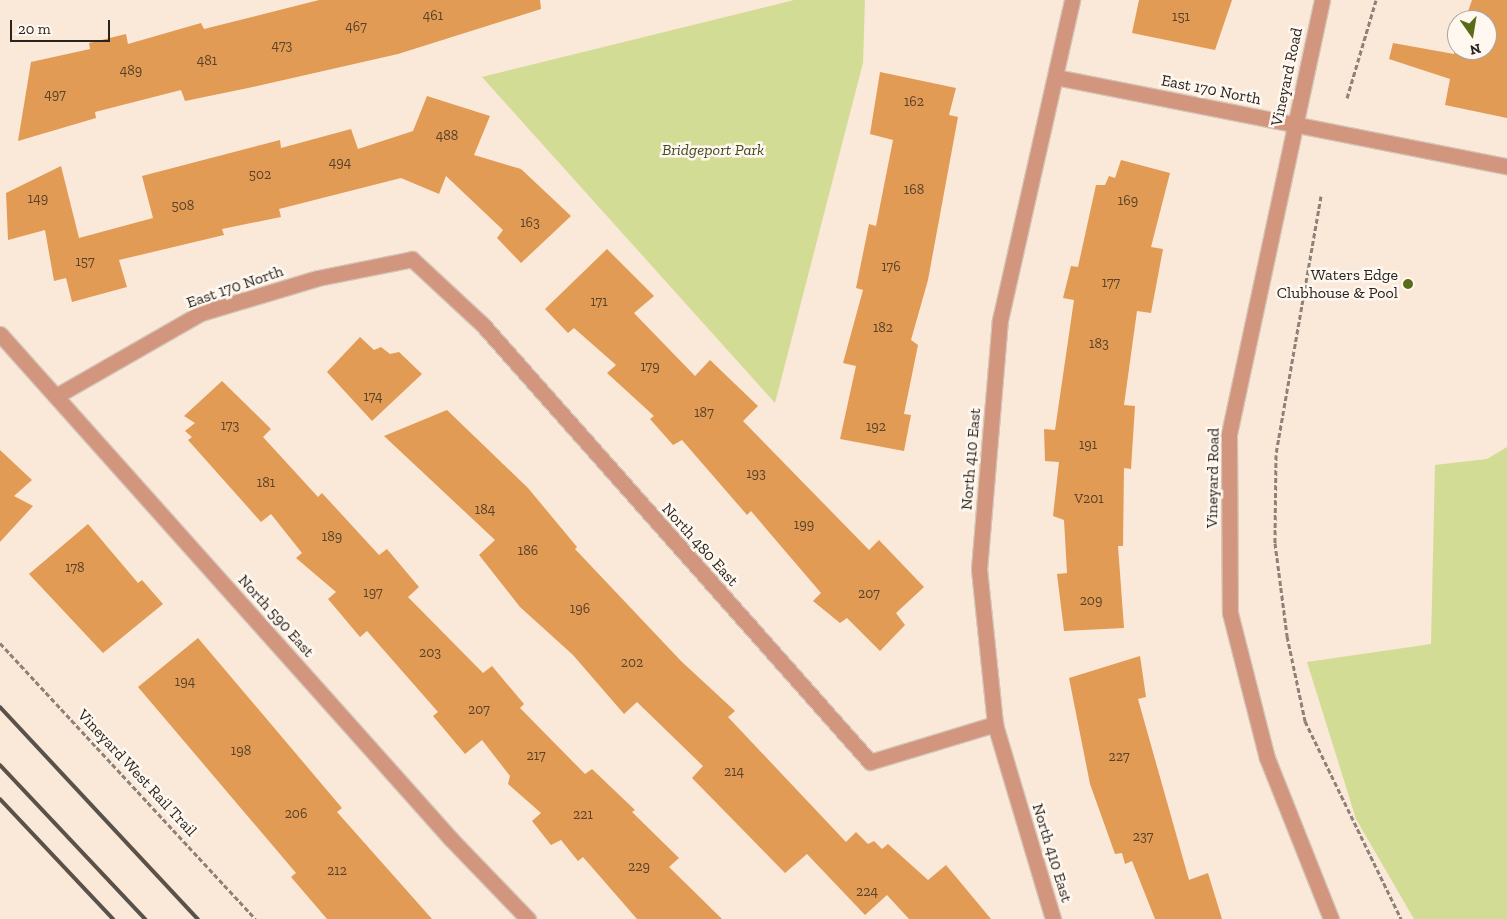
<!DOCTYPE html>
<html>
<head>
<meta charset="utf-8">
<style>
	body { margin:0 }
	#map { position:relative; width:1507px; height:919px; overflow:hidden; background:#fae8d9; font-family:"Zilla Slab",serif }
	div>[style] { position:absolute }
	.green>* { inset:0; background:#d3dc94 }
	.building>* { inset:0; background:#e29b54 }
	.path>* { height:3px; margin-top:-1.5px; transform-origin:0; background:repeating-linear-gradient(90deg,#8e8278 0 5px,transparent 0 7.5px) }
	.roads { filter:drop-shadow(1px 0 #d5c5b7) drop-shadow(-1px 0 #d5c5b7) drop-shadow(0 1px #d5c5b7) drop-shadow(0 -1px #d5c5b7) }
	.minor>* { height:15px; margin:-7.5px; padding:0 7.5px; transform-origin:7.5px; border-radius:7.5px; background:#d2957d }
	.rail>* { height:4px; margin:-2px; padding:0 2px; transform-origin:2px; border-radius:2px; background:#5a5149 }
	.dots>* { width:14px; height:14px; translate:-50% -50%; box-sizing:border-box; border:2px solid #fff8f1; border-radius:50% }
	span { translate:-50% -50%; white-space:nowrap; text-align:center; line-height:1.15; -webkit-text-stroke:5px #fff8f1; paint-order:stroke }
	.number-label { font-size:14px; color:#58422c }
	.number-label span { -webkit-text-stroke-width:0 }
	.street-label { font-size:16px; color:#2a241e }
	.park-label { font-size:16px; color:#454a21; font-style:italic }
	.poi-label { font-size:16px; color:#2a241e }
	.right { translate:-100% -50%; text-align:right }
	.north { position:absolute; left:1447px; top:10px; width:50px; height:50px; box-sizing:border-box; background:#fff8f1; border:1px solid #aaa39d; border-radius:50%; rotate:167deg; font-size:14px; font-weight:700; line-height:20px; text-align:center; color:#2a241e }
	.north::after { content:''; display:block; margin:auto; width:18px; height:22px; background:#5b6c17; clip-path:polygon(50% 0,100% 100%,50% 72%,0 100%) }
	.scale { position:absolute; left:10px; top:20px; width:100px; height:22px; box-sizing:border-box; border:2px solid #2a241e; border-top:0; padding-left:6px; font-size:15px; line-height:18px; white-space:nowrap; color:#2a241e; -webkit-text-stroke:4px #fff8f1; paint-order:stroke }
</style>
</head>
<body>
<div id="map">
	<div class="green">
		<div style="clip-path:polygon(794px 0,865px 0,863px 63px,775px 403px,482px 77px)"></div>
		<div style="clip-path:polygon(1507px 447px,1507px 919px,1414px 919px,1356px 819px,1307px 662px,1431px 644px,1435px 465px,1487px 459px)"></div>
	</div>
	<div class="building">
		<div style="clip-path:polygon(319px 0,540px 0,541px 9px,398px 54px,248px 88px,185px 101px,181px 90px,95px 112px,96px 118px,18px 141px,31px 62px,90px 49px,89px 43px,126px 34px,128px 44px,201px 23px,204px 29px)"></div>
		<div style="clip-path:polygon(1139px 0,1232px 0,1215px 50px,1132px 33px)"></div>
		<div style="clip-path:polygon(1472px 0,1507px 0,1507px 118px,1445px 105px,1450px 79px,1389px 59px,1393px 43px,1454px 54px,1457px 44px,1457px 50px,1487px 50px,1487px 20px,1465px 20px)"></div>
		<div style="clip-path:polygon(880px 72px,956px 88px,949px 115px,958px 117px,928px 280px,911px 340px,918px 345px,904px 414px,911px 415px,904px 451px,840px 439px,856px 366px,843px 363px,863px 290px,856px 288px,869px 224px,876px 226px,893px 140px,870px 134px)"></div>
		<div style="clip-path:polygon(427px 96px,490px 116px,474px 155px,521px 169px,571px 216px,521px 263px,497px 238px,503px 230px,446px 176px,439px 194px,401px 178px,279px 209px,281px 217px,222px 229px,224px 235px,119px 260px,127px 287px,72px 302px,66px 278px,54px 281px,45px 230px,8px 240px,6px 193px,61px 166px,79px 238px,153px 218px,142px 176px,280px 140px,281px 148px,351px 129px,358px 149px,413px 131px)"></div>
		<div style="clip-path:polygon(1121px 160px,1170px 173px,1151px 247px,1163px 249px,1151px 313px,1137px 311px,1124px 405px,1135px 406px,1131px 469px,1124px 468px,1123px 546px,1118px 546px,1124px 628px,1064px 631px,1057px 574px,1067px 573px,1064px 520px,1053px 516px,1059px 462px,1045px 461px,1044px 429px,1055px 430px,1074px 300px,1063px 298px,1071px 266px,1078px 267px,1096px 185px,1105px 185px,1109px 176px,1115px 178px)"></div>
		<div style="clip-path:polygon(607px 249px,654px 296px,634px 313px,695px 376px,710px 360px,758px 406px,743px 421px,869px 550px,879px 540px,924px 587px,896px 613px,905px 625px,880px 651px,847px 618px,840px 623px,813px 601px,821px 593px,751px 511px,747px 515px,682px 440px,673px 445px,650px 419px,654px 416px,607px 373px,616px 365px,574px 328px,568px 333px,545px 309px)"></div>
		<div style="clip-path:polygon(360px 337px,374px 350px,381px 347px,390px 354px,399px 352px,422px 374px,372px 421px,327px 372px)"></div>
		<div style="clip-path:polygon(222px 381px,271px 429px,263px 437px,318px 497px,322px 493px,379px 555px,387px 549px,419px 587px,408px 597px,483px 673px,492px 666px,524px 704px,520px 708px,585px 774px,592px 769px,635px 810px,632px 812px,679px 858px,669px 867px,722px 919px,637px 919px,583px 857px,578px 861px,561px 840px,551px 845px,532px 821px,541px 813px,508px 784px,510px 776px,482px 740px,465px 754px,433px 716px,438px 712px,367px 631px,360px 637px,328px 599px,336px 592px,296px 558px,302px 553px,271px 514px,261px 522px,188px 440px,192px 437px,185px 431px,195px 423px,184px 416px)"></div>
		<div style="clip-path:polygon(447px 410px,528px 488px,577px 547px,575px 549px,681px 661px,735px 711px,728px 717px,846px 842px,856px 832px,868px 844px,874px 841px,882px 849px,888px 844px,928px 880px,946px 865px,991px 919px,909px 919px,887px 895px,865px 915px,807px 854px,785px 873px,692px 778px,703px 766px,637px 702px,624px 714px,573px 655px,520px 607px,479px 555px,495px 540px,384px 436px)"></div>
		<div style="clip-path:polygon(0 450px,32px 480px,14px 496px,33px 506px,0 542px)"></div>
		<div style="clip-path:polygon(88px 524px,138px 583px,142px 580px,163px 604px,103px 653px,29px 574px)"></div>
		<div style="clip-path:polygon(198px 638px,342px 808px,337px 812px,432px 919px,327px 919px,291px 877px,296px 873px,138px 687px)"></div>
		<div style="clip-path:polygon(1140px 656px,1146px 697px,1138px 699px,1189px 880px,1208px 873px,1222px 919px,1155px 919px,1132px 861px,1125px 864px,1122px 853px,1115px 854px,1090px 784px,1069px 678px)"></div>
	</div>
	<div class="path">
		<div style="left:1347px;top:98px;width:102px;rotate:-73.5deg"></div>
		<div style="left:1321px;top:196px;width:263px;rotate:99.9deg"></div>
		<div style="left:1276px;top:455px;width:88px;rotate:90.7deg"></div>
		<div style="left:1275px;top:543px;width:94px;rotate:82.6deg"></div>
		<div style="left:1287px;top:636px;width:87px;rotate:78deg"></div>
		<div style="left:1305px;top:721px;width:220px;rotate:64.1deg"></div>
		<div style="left:0;top:643px;width:376px;rotate:47.2deg"></div>
	</div>
	<div class="roads">
		<div class="minor">
			<div style="left:1322px;top:0;width:445px;rotate:102.1deg"></div>
			<div style="left:1229px;top:435px;width:178px;rotate:89.7deg"></div>
			<div style="left:1230px;top:613px;width:150px;rotate:75.7deg"></div>
			<div style="left:1267px;top:758px;width:173px;rotate:68.3deg"></div>
			<div style="left:1056px;top:77px;width:460px;rotate:11.2deg"></div>
			<div style="left:0;top:334px;width:677px;rotate:48.23deg"></div>
			<div style="left:451px;top:839px;width:111px;rotate:46.1deg"></div>
			<div style="left:56px;top:396px;width:167px;rotate:-29.8deg"></div>
			<div style="left:201px;top:313px;width:122px;rotate:-16.7deg"></div>
			<div style="left:318px;top:278px;width:96px;rotate:-11.4deg"></div>
			<div style="left:412px;top:259px;width:96px;rotate:42.9deg"></div>
			<div style="left:482px;top:324px;width:585px;rotate:48.46deg"></div>
			<div style="left:870px;top:762px;width:131px;rotate:-16.9deg"></div>
			<div style="left:1053px;top:919px;width:203px;rotate:-106.6deg"></div>
			<div style="left:995px;top:724px;width:156px;rotate:-95.9deg"></div>
			<div style="left:979px;top:569px;width:250px;rotate:-85.2deg"></div>
			<div style="left:1000px;top:320px;width:328px;rotate:-77.3deg"></div>
		</div>
	</div>
	<div class="rail">
		<div style="left:0;top:707px;width:290px;rotate:47deg"></div>
		<div style="left:0;top:765px;width:212px;rotate:46.7deg"></div>
		<div style="left:0;top:799px;width:165px;rotate:46.7deg"></div>
	</div>
	<div class="dots">
		<div style="left:1408px;top:284px;background:#5b6c17"></div>
	</div>
	<div class="number-label">
		<span style="left:433px;top:16px">461</span>
		<span style="left:1181px;top:17px">151</span>
		<span style="left:356px;top:27px">467</span>
		<span style="left:282px;top:46px">473</span>
		<span style="left:207px;top:61px">481</span>
		<span style="left:131px;top:71px">489</span>
		<span style="left:55px;top:95px">497</span>
		<span style="left:914px;top:102px">162</span>
		<span style="left:447px;top:136px">488</span>
		<span style="left:340px;top:163px">494</span>
		<span style="left:260px;top:175px">502</span>
		<span style="left:914px;top:190px">168</span>
		<span style="left:38px;top:199px">149</span>
		<span style="left:1128px;top:201px">169</span>
		<span style="left:183px;top:206px">508</span>
		<span style="left:530px;top:223px">163</span>
		<span style="left:85px;top:262px">157</span>
		<span style="left:891px;top:267px">176</span>
		<span style="left:1111px;top:283px">177</span>
		<span style="left:599px;top:302px">171</span>
		<span style="left:883px;top:328px">182</span>
		<span style="left:1099px;top:344px">183</span>
		<span style="left:650px;top:367px">179</span>
		<span style="left:373px;top:397px">174</span>
		<span style="left:704px;top:413px">187</span>
		<span style="left:230px;top:426px">173</span>
		<span style="left:876px;top:427px">192</span>
		<span style="left:1088px;top:445px">191</span>
		<span style="left:756px;top:474px">193</span>
		<span style="left:266px;top:483px">181</span>
		<span style="left:1089px;top:499px">V201</span>
		<span style="left:485px;top:510px">184</span>
		<span style="left:804px;top:525px">199</span>
		<span style="left:332px;top:537px">189</span>
		<span style="left:528px;top:551px">186</span>
		<span style="left:75px;top:568px">178</span>
		<span style="left:373px;top:593px">197</span>
		<span style="left:869px;top:594px">207</span>
		<span style="left:1091px;top:601px">209</span>
		<span style="left:580px;top:609px">196</span>
		<span style="left:430px;top:653px">203</span>
		<span style="left:632px;top:663px">202</span>
		<span style="left:185px;top:682px">194</span>
		<span style="left:479px;top:710px">207</span>
		<span style="left:241px;top:751px">198</span>
		<span style="left:536px;top:756px">217</span>
		<span style="left:1119px;top:757px">227</span>
		<span style="left:734px;top:772px">214</span>
		<span style="left:296px;top:814px">206</span>
		<span style="left:583px;top:815px">221</span>
		<span style="left:1143px;top:837px">237</span>
		<span style="left:639px;top:867px">229</span>
		<span style="left:337px;top:871px">212</span>
		<span style="left:867px;top:892px">224</span>
	</div>
	<div class="street-label">
		<span style="left:1287px;top:77px;rotate:-78deg">Vineyard Road</span>
		<span style="left:1211px;top:90px;rotate:11deg">East 170 North</span>
		<span style="left:235px;top:287px;rotate:-19deg">East 170 North</span>
		<span style="left:971px;top:459px;rotate:-85deg">North 410 East</span>
		<span style="left:1213px;top:478px;rotate:-89deg">Vineyard Road</span>
		<span style="left:700px;top:545px;rotate:48deg">North 480 East</span>
		<span style="left:276px;top:616px;rotate:48deg">North 590 East</span>
		<span style="left:137px;top:773px;rotate:47deg">Vineyard West Rail Trail</span>
		<span style="left:1052px;top:853px;rotate:73deg">North 410 East</span>
	</div>
	<div class="park-label">
		<span style="left:713px;top:150px">Bridgeport Park</span>
	</div>
	<div class="poi-label">
		<span class="right" style="left:1398px;top:284px">Waters Edge<br>Clubhouse &amp; Pool</span>
	</div>
	<div class="north">N</div>
	<div class="scale">20 m</div>
</div>
</body>
</html>
